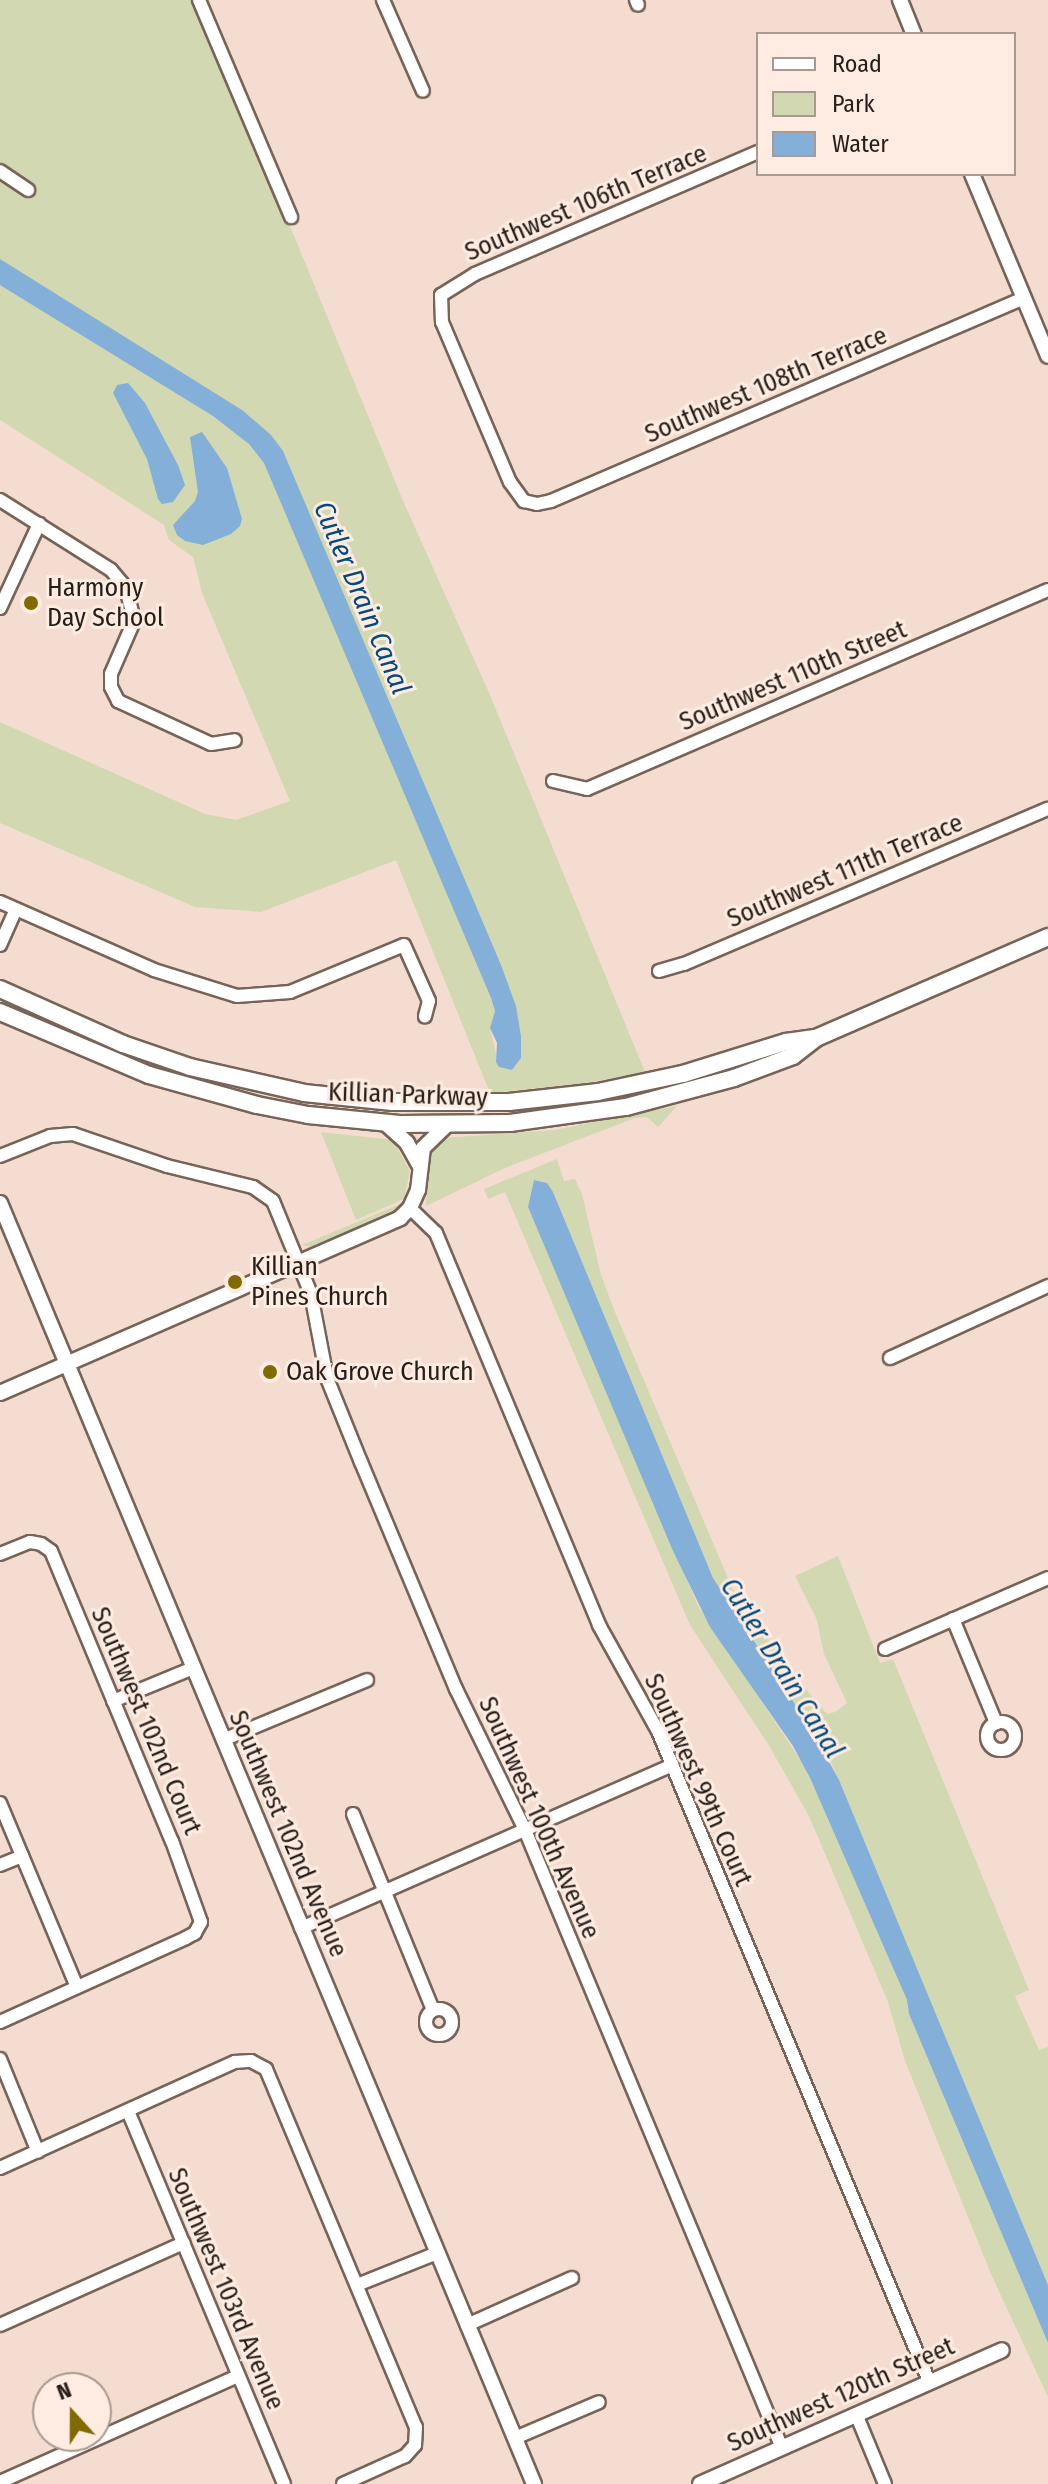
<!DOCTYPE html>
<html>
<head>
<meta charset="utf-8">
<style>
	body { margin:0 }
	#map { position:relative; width:1048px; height:2484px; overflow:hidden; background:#f4ddd0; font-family:"Fira Sans Condensed",sans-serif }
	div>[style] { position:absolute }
	.green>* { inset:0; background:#d2d8b1 }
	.water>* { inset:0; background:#84afd8 }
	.roads { filter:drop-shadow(2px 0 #776358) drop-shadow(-2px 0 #776358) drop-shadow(0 2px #776358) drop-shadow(0 -2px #776358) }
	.minor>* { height:12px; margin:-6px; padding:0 6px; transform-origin:6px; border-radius:6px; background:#fff }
	.minor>.ring { margin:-6px; padding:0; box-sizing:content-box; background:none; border:12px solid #fff; border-radius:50% }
	.tertiary>* { height:14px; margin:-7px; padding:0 7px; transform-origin:7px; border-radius:7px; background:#fff }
	.secondary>* { height:16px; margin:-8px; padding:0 8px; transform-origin:8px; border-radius:8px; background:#fff }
	.dots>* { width:22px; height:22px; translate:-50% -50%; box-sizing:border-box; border:4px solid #feebe1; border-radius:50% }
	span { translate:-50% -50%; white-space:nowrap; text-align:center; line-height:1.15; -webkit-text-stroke:6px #feebe1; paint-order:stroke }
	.street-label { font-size:26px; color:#261e19 }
	.poi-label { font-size:26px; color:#261e19 }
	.left { translate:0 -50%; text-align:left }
	.water-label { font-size:28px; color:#02497d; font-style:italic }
	.legend { position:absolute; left:756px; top:32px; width:260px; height:144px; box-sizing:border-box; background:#feebe1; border:2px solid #a89991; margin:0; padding:10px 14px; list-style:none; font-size:24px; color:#261e19 }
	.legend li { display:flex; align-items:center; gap:16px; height:40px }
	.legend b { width:40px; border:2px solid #a89991 }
	.north { position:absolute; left:32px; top:2372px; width:80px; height:80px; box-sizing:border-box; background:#feebe1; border:2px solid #a89991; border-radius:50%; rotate:339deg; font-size:22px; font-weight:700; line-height:32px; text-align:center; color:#261e19 }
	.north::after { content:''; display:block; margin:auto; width:28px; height:36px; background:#816a03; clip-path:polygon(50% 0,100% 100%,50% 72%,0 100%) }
</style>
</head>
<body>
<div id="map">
	<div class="green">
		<div style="clip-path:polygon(evenodd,0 0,197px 0,404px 503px,490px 695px,645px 1072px,587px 1083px,490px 1093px,396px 860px,261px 912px,195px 907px,0 823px,0 722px,205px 814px,236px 820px,290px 801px,202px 593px,193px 557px,169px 540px,164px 525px,0 420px,0 0,448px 841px,516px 1006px,521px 1058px,512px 1070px,499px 1067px,490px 1028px,495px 1011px,491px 998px,428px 848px,448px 841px)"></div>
		<div style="clip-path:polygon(677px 1106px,658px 1127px,647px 1117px,635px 1118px,505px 1168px,426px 1206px,428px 1153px,443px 1138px,554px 1130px)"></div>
		<div style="clip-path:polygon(321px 1132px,393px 1140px,410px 1171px,404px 1199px,356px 1220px)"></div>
		<div style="clip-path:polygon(557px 1159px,564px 1181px,575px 1179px,582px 1194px,601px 1275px,615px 1312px,736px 1597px,809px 1693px,827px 1714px,835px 1712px,847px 1703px,824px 1654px,817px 1620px,795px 1576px,838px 1556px,880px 1663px,893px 1659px,1029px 1990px,1015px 1996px,1039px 2050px,1048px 2047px,1048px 2285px,830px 1760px,713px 1578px,555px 1197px,547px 1183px,534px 1180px,528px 1207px,698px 1606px,805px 1767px,907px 2000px,909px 2014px,1048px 2343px,1048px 2397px,991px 2274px,905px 2061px,888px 2002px,809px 1816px,768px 1744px,690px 1625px,505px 1192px,488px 1199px,484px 1189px)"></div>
		<div style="clip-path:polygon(405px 1202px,391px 1215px,316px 1248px,302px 1245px)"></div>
	</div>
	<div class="water">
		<div style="clip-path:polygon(0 259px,242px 410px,271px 435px,283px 451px,501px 965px,516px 1006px,521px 1036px,521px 1058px,512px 1070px,499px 1067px,496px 1062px,497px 1043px,490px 1028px,495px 1011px,491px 998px,264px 463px,249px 444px,213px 416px,0 285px)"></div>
		<div style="clip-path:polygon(128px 383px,145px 403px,178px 465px,185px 485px,173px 502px,162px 504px,158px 499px,147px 459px,113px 393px,117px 385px)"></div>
		<div style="clip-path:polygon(202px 432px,227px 468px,242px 519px,240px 526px,231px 534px,203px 545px,185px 541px,177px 535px,173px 525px,195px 501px,198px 492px,190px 437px)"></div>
		<div style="clip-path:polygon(534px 1180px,547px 1183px,553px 1192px,713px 1578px,811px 1729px,839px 1780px,1048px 2285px,1048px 2343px,909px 2014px,907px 2000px,810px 1778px,793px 1746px,710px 1627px,673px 1551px,528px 1207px)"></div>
	</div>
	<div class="roads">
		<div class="minor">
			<div style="left:199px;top:0;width:236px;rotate:67deg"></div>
			<div style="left:383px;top:0;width:99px;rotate:66.3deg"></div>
			<div style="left:636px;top:0;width:5px;rotate:68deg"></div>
			<div style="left:758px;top:152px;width:308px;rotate:156.7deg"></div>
			<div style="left:475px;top:274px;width:40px;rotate:148deg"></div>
			<div style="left:441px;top:295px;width:27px;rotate:88deg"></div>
			<div style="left:442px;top:322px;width:174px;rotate:67deg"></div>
			<div style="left:510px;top:482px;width:24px;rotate:54deg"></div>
			<div style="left:524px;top:501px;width:13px;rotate:13deg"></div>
			<div style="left:537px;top:504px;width:14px;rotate:-12deg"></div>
			<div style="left:551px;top:501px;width:515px;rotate:-23.23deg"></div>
			<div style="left:0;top:171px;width:34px;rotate:34deg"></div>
			<div style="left:0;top:500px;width:131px;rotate:32.2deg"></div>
			<div style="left:111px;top:570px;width:23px;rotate:50deg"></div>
			<div style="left:126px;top:588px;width:34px;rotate:76deg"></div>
			<div style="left:134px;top:621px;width:58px;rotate:113.5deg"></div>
			<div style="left:111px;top:674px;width:13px;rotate:90deg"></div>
			<div style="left:111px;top:687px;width:16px;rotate:63deg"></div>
			<div style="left:118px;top:701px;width:102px;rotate:24.8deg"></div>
			<div style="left:211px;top:744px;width:24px;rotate:-9deg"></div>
			<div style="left:0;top:608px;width:93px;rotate:-65.1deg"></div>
			<div style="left:553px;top:781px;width:35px;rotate:13deg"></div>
			<div style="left:587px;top:789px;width:502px;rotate:-23.35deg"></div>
			<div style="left:0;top:902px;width:168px;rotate:23.8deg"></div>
			<div style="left:154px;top:970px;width:87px;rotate:17.4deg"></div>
			<div style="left:237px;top:996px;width:53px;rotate:-4.3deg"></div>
			<div style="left:290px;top:992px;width:123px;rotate:-22.4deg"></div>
			<div style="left:404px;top:945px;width:61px;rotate:65.9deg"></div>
			<div style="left:429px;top:1001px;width:16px;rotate:105deg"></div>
			<div style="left:0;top:945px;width:39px;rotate:-66deg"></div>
			<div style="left:659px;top:971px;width:26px;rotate:-16deg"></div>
			<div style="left:684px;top:964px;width:396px;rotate:-23.1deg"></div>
			<div style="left:0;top:1156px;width:54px;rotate:-21.8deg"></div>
			<div style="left:50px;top:1136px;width:23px;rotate:-5deg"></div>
			<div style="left:73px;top:1134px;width:99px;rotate:18.8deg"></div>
			<div style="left:167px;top:1166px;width:89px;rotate:13.7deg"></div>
			<div style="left:253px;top:1187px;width:24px;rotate:35deg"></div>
			<div style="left:273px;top:1201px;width:100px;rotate:67.8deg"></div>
			<div style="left:311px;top:1294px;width:86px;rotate:79.2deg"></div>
			<div style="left:327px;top:1378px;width:91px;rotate:68deg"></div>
			<div style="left:361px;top:1462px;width:246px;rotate:67.3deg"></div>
			<div style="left:456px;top:1689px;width:157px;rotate:63.9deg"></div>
			<div style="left:525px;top:1830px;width:669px;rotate:67.42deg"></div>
			<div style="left:410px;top:1208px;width:36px;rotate:44deg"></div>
			<div style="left:436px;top:1233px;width:425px;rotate:67.4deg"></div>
			<div style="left:599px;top:1625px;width:121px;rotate:60.9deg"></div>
			<div style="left:658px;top:1731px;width:704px;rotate:67.37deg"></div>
			<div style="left:890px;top:1358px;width:174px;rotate:-24.5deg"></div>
			<div style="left:0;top:1554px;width:32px;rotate:-22deg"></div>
			<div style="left:30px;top:1542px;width:11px;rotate:10deg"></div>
			<div style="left:41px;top:1544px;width:12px;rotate:35deg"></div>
			<div style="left:51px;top:1551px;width:314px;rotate:67.4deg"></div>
			<div style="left:172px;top:1841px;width:86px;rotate:70.3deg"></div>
			<div style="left:201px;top:1922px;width:13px;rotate:119deg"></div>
			<div style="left:195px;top:1933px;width:10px;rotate:151deg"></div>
			<div style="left:186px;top:1938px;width:204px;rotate:155.7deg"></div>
			<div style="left:953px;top:1619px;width:113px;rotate:67.5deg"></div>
			<div style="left:885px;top:1649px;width:178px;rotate:-23.5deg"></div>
			<div style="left:113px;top:1701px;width:87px;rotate:-22.4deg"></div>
			<div class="ring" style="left:987px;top:1722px;width:16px;height:16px"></div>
			<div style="left:223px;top:1740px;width:156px;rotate:-22.6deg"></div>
			<div style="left:0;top:1803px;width:199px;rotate:67.3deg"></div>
			<div style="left:353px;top:1814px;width:212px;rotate:67.8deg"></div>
			<div style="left:0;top:1865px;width:24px;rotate:-22deg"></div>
			<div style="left:301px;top:1928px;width:406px;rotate:-23.7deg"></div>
			<div class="ring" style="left:426px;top:2009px;width:14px;height:14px"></div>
			<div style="left:0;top:2059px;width:100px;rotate:67.8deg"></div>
			<div style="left:128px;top:2111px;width:404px;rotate:67.3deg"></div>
			<div style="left:0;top:2168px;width:258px;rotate:-24.3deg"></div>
			<div style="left:235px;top:2062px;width:16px;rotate:-4deg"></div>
			<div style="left:251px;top:2061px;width:17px;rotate:28deg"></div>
			<div style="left:266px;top:2069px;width:388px;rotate:67.3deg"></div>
			<div style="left:416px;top:2427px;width:18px;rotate:93deg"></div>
			<div style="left:415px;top:2445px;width:15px;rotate:132deg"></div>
			<div style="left:405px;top:2456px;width:68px;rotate:155.7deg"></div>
			<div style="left:357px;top:2285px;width:86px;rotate:-21.8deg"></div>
			<div style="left:0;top:2325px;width:201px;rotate:-24.1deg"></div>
			<div style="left:467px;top:2325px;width:115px;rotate:-24.1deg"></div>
			<div style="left:856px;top:2414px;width:76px;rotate:67.5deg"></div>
			<div style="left:515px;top:2438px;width:91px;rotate:-23.2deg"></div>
			<div style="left:0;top:2482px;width:261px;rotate:-24deg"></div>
		</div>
		<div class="tertiary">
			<div style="left:900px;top:0;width:37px;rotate:68deg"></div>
			<div style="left:972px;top:174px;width:197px;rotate:67.3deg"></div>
			<div style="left:384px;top:1122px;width:31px;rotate:42deg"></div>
			<div style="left:407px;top:1143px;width:25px;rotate:61deg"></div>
			<div style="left:0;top:1203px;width:1388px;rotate:67.37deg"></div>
			<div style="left:0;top:1393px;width:437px;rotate:-23.6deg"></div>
			<div style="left:400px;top:1218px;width:14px;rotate:-45deg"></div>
			<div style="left:410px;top:1208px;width:20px;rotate:-66deg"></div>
			<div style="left:418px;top:1190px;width:42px;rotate:-83.2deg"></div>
			<div style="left:423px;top:1148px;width:33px;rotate:-44deg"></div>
			<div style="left:700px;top:2484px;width:330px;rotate:-23.9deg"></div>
		</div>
		<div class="secondary">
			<div style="left:0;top:989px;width:135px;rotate:24.1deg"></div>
			<div style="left:123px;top:1044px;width:71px;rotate:18.9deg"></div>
			<div style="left:190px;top:1067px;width:117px;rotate:12.8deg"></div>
			<div style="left:304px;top:1093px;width:89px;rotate:5.8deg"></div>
			<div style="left:393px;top:1102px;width:116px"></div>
			<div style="left:509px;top:1102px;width:90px;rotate:-6.4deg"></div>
			<div style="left:598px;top:1092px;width:87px;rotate:-12deg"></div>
			<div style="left:683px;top:1074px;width:108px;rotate:-17.3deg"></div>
			<div style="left:786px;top:1042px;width:29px;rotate:-8deg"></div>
			<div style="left:0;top:1012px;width:162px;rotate:22.9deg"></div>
			<div style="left:149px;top:1075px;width:112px;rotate:15.5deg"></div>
			<div style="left:257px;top:1105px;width:52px;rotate:11.1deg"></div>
			<div style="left:308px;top:1115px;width:92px;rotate:5.6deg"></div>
			<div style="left:400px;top:1124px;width:110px;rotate:-0.5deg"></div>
			<div style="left:510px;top:1123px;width:117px;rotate:-7.9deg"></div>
			<div style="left:626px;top:1107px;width:112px;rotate:-15deg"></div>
			<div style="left:734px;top:1078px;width:63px;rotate:-20.4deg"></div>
			<div style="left:793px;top:1056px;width:29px;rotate:-38deg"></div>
			<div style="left:816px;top:1038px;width:253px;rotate:-23.5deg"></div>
		</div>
	</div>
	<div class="dots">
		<div style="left:31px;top:603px;background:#816a03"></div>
		<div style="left:235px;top:1282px;background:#816a03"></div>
		<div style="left:270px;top:1372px;background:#816a03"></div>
	</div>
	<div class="street-label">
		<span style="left:586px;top:203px;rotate:-23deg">Southwest 106th Terrace</span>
		<span style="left:766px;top:385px;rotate:-23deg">Southwest 108th Terrace</span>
		<span style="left:793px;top:676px;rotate:-23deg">Southwest 110th Street</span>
		<span style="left:845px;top:871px;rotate:-23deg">Southwest 111th Terrace</span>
		<span style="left:408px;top:1095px;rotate:2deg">Killian Parkway</span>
		<span style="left:146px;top:1721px;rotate:67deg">Southwest 102nd Court</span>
		<span style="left:698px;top:1780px;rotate:66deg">Southwest 99th Court</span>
		<span style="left:539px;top:1818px;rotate:66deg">Southwest 100th Avenue</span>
		<span style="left:288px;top:1834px;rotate:67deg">Southwest 102nd Avenue</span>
		<span style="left:226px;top:2289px;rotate:67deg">Southwest 103rd Avenue</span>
		<span style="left:841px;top:2395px;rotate:-24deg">Southwest 120th Street</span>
	</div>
	<div class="poi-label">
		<span class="left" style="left:47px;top:603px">Harmony<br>Day School</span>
		<span class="left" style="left:251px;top:1282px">Killian<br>Pines Church</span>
		<span class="left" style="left:286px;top:1372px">Oak Grove Church</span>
	</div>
	<div class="water-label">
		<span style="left:362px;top:598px;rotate:67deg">Cutler Drain Canal</span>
		<span style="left:782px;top:1668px;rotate:58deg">Cutler Drain Canal</span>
	</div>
	<ul class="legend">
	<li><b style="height:10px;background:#fff"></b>Road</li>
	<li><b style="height:22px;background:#d2d8b1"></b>Park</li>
	<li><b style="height:22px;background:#84afd8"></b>Water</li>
	</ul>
	<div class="north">N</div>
</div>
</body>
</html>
